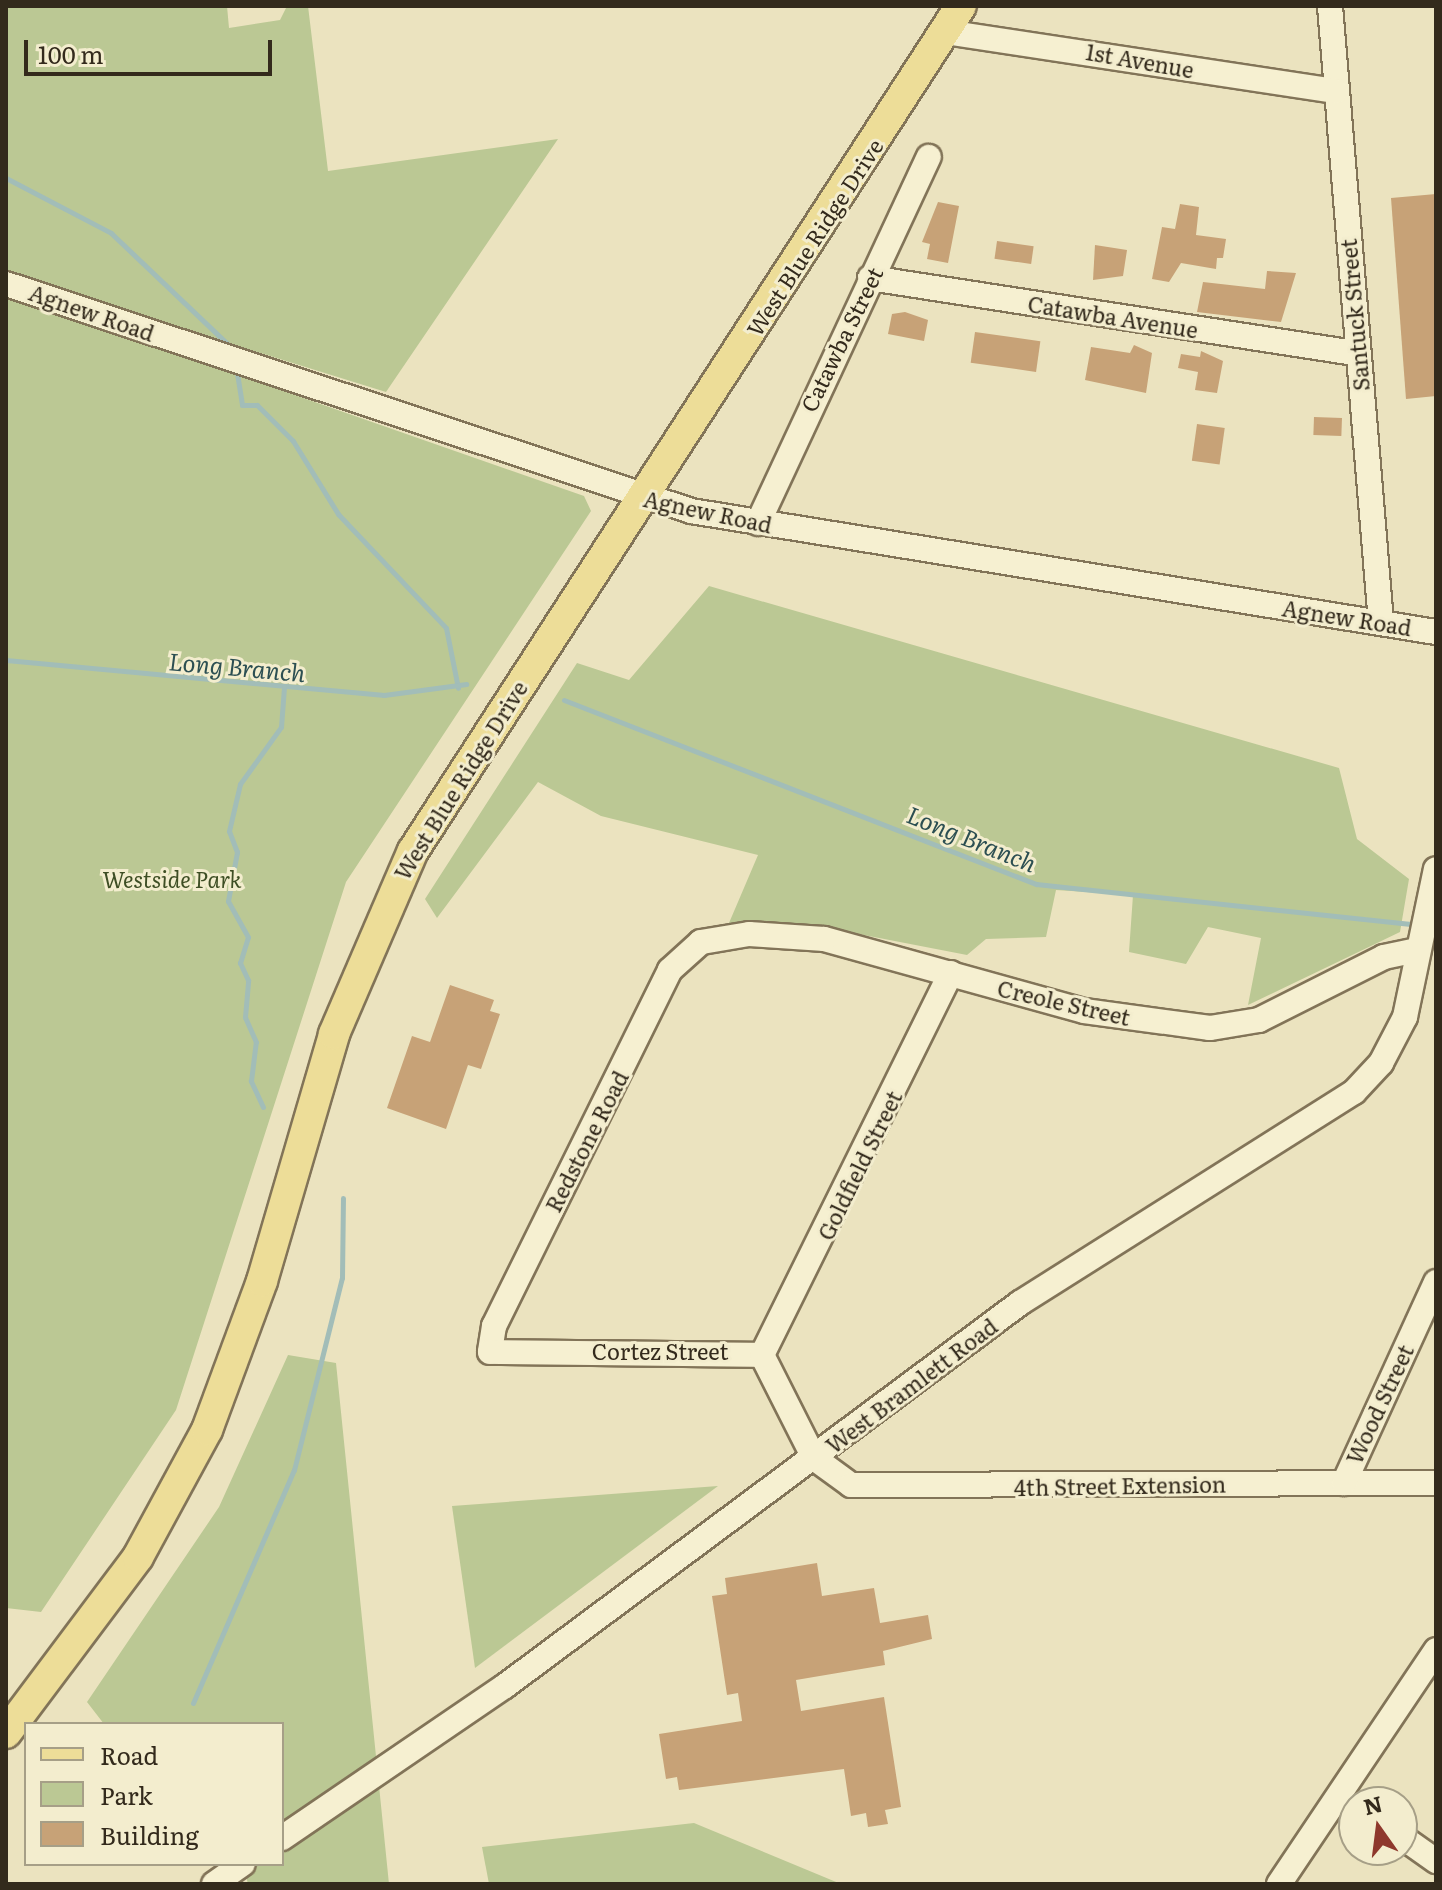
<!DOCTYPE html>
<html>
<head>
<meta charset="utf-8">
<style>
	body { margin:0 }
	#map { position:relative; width:1442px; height:1890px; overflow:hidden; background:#ebe3bf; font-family:Literata,serif }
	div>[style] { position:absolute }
	.green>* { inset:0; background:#bbc894 }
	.stream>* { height:5px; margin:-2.5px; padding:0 2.5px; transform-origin:2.5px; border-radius:2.5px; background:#a2bdb8 }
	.building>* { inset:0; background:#c7a277; transform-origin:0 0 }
	.roads { filter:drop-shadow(2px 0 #827458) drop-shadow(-2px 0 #827458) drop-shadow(0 2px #827458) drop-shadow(0 -2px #827458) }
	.minor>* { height:24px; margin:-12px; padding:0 12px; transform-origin:12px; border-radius:12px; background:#f6f0d1 }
	.major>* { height:30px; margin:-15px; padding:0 15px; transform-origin:15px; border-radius:15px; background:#eddd98 }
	span { translate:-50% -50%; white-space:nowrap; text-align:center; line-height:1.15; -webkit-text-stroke:6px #f3edce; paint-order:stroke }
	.street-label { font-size:22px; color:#332a1c }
	.park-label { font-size:22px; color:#3e4e24; font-style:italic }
	.water-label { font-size:24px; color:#2c4f52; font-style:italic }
	.frame { position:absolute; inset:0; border:8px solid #332a1c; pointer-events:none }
	.legend { position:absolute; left:24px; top:1722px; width:260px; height:144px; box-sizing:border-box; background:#f3edce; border:2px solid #a69f87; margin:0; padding:10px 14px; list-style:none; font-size:24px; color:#332a1c }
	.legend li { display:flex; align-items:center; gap:16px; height:40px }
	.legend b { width:40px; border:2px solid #a69f87 }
	.north { position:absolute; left:1338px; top:1786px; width:80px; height:80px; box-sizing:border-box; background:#f3edce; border:2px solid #a69f87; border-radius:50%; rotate:346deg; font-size:22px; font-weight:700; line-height:32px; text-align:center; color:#332a1c }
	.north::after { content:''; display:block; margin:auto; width:28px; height:36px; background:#8e382c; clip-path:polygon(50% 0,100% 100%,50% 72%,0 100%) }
	.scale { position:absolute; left:24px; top:40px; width:248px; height:36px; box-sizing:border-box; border:4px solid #332a1c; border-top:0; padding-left:10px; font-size:24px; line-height:28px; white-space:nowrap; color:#332a1c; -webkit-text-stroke:6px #f3edce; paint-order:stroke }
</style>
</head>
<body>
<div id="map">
	<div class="green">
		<div style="clip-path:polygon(6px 6px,227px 6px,229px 28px,280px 20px,287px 6px,308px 6px,328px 171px,558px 139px,386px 392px,22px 279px,14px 297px,584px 496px,591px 511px,346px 882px,176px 1410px,41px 1612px,6px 1608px)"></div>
		<div style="clip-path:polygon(709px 586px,1339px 768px,1357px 839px,1409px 879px,1400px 932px,1248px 1005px,1261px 938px,1208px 927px,1186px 964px,1129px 952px,1133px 895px,1056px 890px,1046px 937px,986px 939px,967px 955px,843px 931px,729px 923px,758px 855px,601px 816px,538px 782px,437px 918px,425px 899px,577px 663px,629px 680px)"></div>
		<div style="clip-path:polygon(288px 1355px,336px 1363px,389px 1884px,248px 1884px,243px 1864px,282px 1864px,282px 1724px,104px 1724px,87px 1702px,219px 1507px)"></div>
		<div style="clip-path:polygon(718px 1486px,475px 1668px,452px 1506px)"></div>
		<div style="clip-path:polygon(694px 1823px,841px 1884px,489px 1884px,482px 1847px)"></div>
	</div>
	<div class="stream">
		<div style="left:6px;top:178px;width:119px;rotate:27.6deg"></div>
		<div style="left:111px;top:233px;width:168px;rotate:43.6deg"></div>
		<div style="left:237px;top:373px;width:32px;rotate:81deg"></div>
		<div style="left:242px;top:405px;width:15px"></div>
		<div style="left:257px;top:405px;width:51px;rotate:45deg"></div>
		<div style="left:293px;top:441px;width:86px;rotate:58.3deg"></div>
		<div style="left:338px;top:514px;width:157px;rotate:46.5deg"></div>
		<div style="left:446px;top:628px;width:61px;rotate:78.7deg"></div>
		<div style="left:6px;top:660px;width:380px;rotate:5.3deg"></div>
		<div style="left:384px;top:695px;width:83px;rotate:-7.6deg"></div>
		<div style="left:564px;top:700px;width:507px;rotate:21.3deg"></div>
		<div style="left:1036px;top:884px;width:384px;rotate:6.1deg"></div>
		<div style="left:263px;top:1107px;width:29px;rotate:-115deg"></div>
		<div style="left:251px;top:1081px;width:39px;rotate:-83deg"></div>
		<div style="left:256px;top:1042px;width:27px;rotate:-114deg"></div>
		<div style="left:245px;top:1017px;width:37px;rotate:-85deg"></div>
		<div style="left:248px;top:980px;width:19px;rotate:-115deg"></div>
		<div style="left:240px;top:963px;width:27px;rotate:-73deg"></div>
		<div style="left:248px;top:937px;width:41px;rotate:-119.1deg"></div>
		<div style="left:228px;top:901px;width:50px;rotate:-79.6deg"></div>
		<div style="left:237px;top:852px;width:22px;rotate:-111deg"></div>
		<div style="left:229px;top:831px;width:48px;rotate:-76.8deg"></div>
		<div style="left:240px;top:784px;width:70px;rotate:-54.3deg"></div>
		<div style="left:281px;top:727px;width:40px;rotate:-85.7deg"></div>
		<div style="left:193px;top:1703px;width:254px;rotate:-66.6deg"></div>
		<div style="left:294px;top:1470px;width:198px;rotate:-76deg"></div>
		<div style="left:342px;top:1278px;width:80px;rotate:-89.3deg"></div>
	</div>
	<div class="building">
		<div style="clip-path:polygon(1436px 194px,1436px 396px,1406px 399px,1391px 198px)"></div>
		<div style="clip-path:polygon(938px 202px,959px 206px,948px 263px,927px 259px,930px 244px,922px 242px)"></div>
		<div style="clip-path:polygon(1180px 204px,1199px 207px,1196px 235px,1226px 239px,1223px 258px,1217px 258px,1216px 269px,1181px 263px,1169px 282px,1152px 279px,1162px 227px,1175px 229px)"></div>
		<div style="left:997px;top:241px;width:37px;height:18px;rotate:8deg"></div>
		<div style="clip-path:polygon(1095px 245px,1127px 250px,1123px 276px,1093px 280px)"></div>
		<div style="clip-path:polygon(1267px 271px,1296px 273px,1281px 322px,1197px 312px,1203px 282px,1265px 289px)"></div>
		<div style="clip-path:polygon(905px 312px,928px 320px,924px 341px,888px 334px,892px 314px)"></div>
		<div style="left:975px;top:332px;width:66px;height:31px;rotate:8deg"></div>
		<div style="clip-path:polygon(1134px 345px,1152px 353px,1146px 393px,1085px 380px,1091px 347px,1130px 353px)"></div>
		<div style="clip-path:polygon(1201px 351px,1223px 361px,1217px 393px,1195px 390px,1198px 372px,1178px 368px,1181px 354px,1200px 357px)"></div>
		<div style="left:1314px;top:417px;width:28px;height:18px;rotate:2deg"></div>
		<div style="left:1197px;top:424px;width:28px;height:37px;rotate:8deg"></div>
		<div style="clip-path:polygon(450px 985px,494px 1000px,490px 1011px,500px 1014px,481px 1069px,468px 1065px,446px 1129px,387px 1108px,412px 1036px,430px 1042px)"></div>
		<div style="clip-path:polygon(817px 1563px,822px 1596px,874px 1588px,880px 1623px,928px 1615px,932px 1639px,883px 1651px,885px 1665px,796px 1680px,801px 1711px,884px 1697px,901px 1807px,885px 1810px,888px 1824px,868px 1827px,866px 1813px,851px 1816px,844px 1769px,679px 1790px,677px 1777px,666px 1779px,659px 1734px,742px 1721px,738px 1693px,727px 1695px,712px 1596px,727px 1594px,725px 1578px)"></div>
	</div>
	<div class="roads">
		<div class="minor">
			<div style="left:1330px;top:6px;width:618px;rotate:85.27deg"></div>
			<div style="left:945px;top:32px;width:395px;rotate:8.6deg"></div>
			<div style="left:870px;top:278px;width:492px;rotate:8.8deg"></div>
			<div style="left:6px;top:284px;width:722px;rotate:18.33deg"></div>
			<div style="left:691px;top:511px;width:755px;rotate:9.23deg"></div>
			<div style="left:758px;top:523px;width:404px;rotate:-65deg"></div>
			<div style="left:1417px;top:950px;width:34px;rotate:168deg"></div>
			<div style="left:1384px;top:957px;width:140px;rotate:153.3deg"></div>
			<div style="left:1259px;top:1020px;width:50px;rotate:170.7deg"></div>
			<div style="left:1210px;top:1028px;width:127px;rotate:-172.3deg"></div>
			<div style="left:1084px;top:1011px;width:270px;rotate:-164.5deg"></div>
			<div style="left:824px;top:939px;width:75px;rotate:-176.2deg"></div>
			<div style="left:749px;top:934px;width:49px;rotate:170.5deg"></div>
			<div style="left:701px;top:942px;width:42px;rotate:137.9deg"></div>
			<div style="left:670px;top:970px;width:397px;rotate:116.3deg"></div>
			<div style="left:494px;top:1326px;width:26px;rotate:99deg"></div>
			<div style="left:490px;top:1352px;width:272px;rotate:0.6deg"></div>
			<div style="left:762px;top:1355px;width:115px;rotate:63.2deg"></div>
			<div style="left:814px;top:1458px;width:46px;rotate:36.1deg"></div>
			<div style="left:851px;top:1485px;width:585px;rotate:-0.2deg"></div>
			<div style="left:762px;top:1355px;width:426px;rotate:-63.7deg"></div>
			<div style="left:1344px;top:1483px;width:221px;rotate:-65.4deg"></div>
			<div style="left:1402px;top:1837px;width:42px;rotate:35.2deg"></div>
			<div style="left:282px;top:1838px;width:270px;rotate:-34.3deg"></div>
			<div style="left:505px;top:1686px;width:642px;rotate:-36.64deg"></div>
			<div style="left:1020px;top:1303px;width:395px;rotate:-32.3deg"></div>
			<div style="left:1354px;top:1092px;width:40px;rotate:-47deg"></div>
			<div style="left:1381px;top:1063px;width:52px;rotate:-62.4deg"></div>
			<div style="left:1405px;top:1017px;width:151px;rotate:-78.2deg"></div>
			<div style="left:214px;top:1884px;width:35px;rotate:-35deg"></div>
			<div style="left:1279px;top:1884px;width:282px;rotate:-56.1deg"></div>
		</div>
		<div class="major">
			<div style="left:6px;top:1733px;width:220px;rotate:-53.1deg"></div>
			<div style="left:138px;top:1557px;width:145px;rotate:-61.5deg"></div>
			<div style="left:207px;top:1430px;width:159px;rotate:-69.7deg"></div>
			<div style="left:262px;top:1281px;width:257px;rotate:-73.7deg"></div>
			<div style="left:334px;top:1034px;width:199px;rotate:-66.7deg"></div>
			<div style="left:413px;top:851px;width:1007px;rotate:-57.04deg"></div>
		</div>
	</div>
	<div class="street-label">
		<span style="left:1140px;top:60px;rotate:10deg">1st Avenue</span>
		<span style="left:814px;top:237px;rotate:-57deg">West Blue Ridge Drive</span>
		<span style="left:92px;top:312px;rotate:19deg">Agnew Road</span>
		<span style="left:1354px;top:315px;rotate:-95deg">Santuck Street</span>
		<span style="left:1113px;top:316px;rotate:9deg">Catawba Avenue</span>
		<span style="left:841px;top:339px;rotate:-64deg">Catawba Street</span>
		<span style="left:708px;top:511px;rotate:12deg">Agnew Road</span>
		<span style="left:1347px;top:617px;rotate:9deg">Agnew Road</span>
		<span style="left:460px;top:780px;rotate:-58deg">West Blue Ridge Drive</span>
		<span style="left:1064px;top:1002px;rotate:13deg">Creole Street</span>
		<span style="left:586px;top:1141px;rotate:-63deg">Redstone Road</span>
		<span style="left:859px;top:1165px;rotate:-64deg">Goldfield Street</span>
		<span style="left:660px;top:1351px">Cortez Street</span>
		<span style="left:911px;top:1385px;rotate:-37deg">West Bramlett Road</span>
		<span style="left:1379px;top:1404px;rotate:-65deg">Wood Street</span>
		<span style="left:1120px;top:1485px;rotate:-1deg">4th Street Extension</span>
	</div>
	<div class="park-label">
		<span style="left:172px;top:879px">Westside Park</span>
	</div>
	<div class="water-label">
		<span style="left:237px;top:666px;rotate:5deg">Long Branch</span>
		<span style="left:972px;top:838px;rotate:22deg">Long Branch</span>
	</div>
	<div class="frame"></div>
	<ul class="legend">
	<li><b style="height:10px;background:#eddd98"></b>Road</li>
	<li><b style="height:22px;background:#bbc894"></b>Park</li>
	<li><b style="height:22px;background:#c7a277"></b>Building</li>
	</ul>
	<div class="north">N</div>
	<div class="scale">100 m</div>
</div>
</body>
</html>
